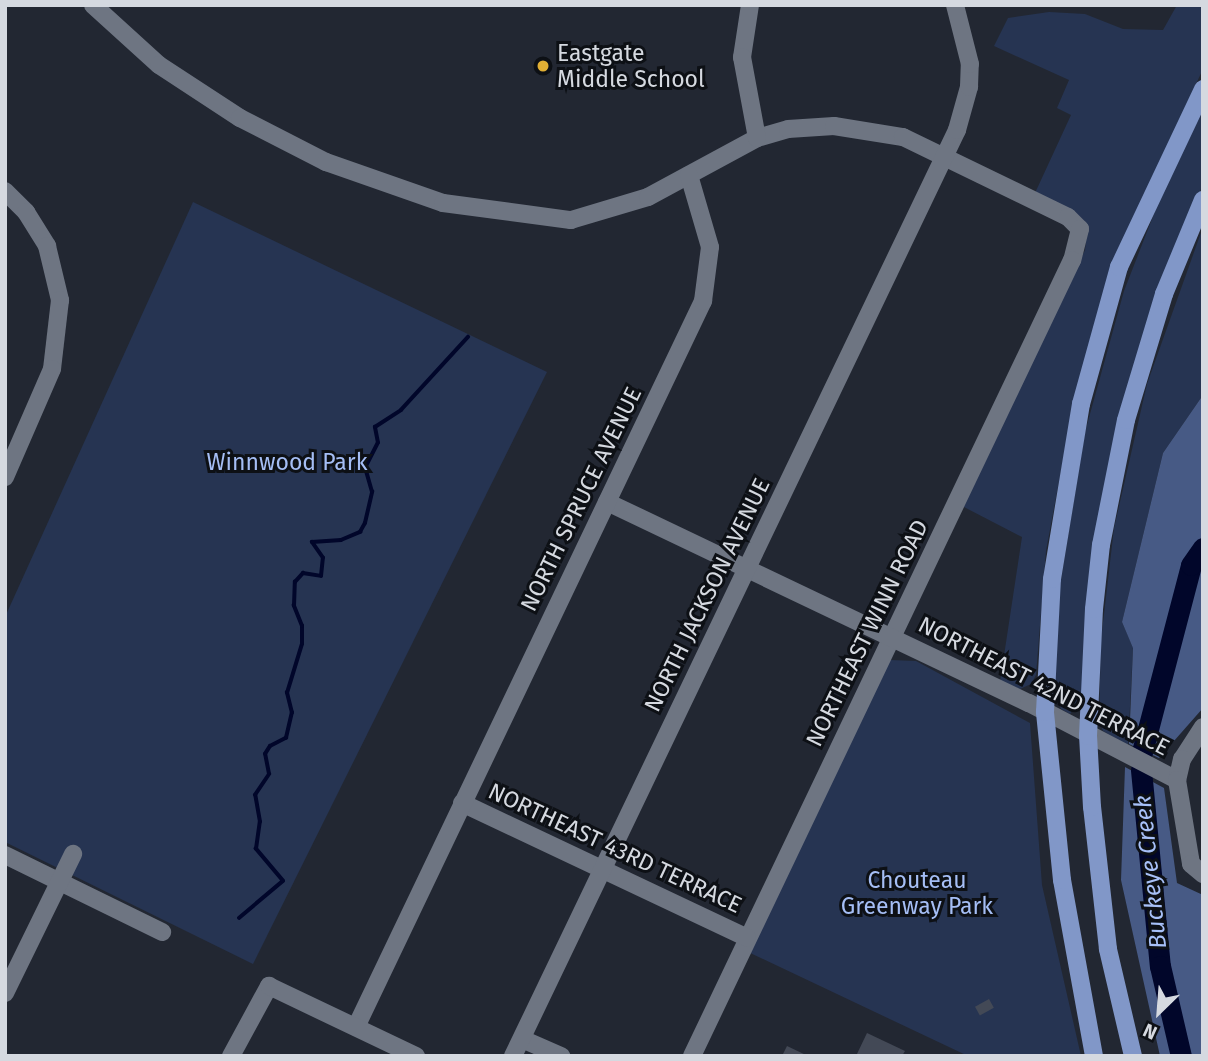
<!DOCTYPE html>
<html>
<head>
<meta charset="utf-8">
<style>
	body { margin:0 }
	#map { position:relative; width:1208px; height:1061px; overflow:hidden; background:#222732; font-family:"Fira Sans",sans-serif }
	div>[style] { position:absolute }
	.green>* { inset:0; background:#263452 }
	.forest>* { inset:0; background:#475a85 }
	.stream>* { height:3.5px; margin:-1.75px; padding:0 1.75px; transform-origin:1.75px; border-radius:1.75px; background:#01062a }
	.river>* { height:21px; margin:-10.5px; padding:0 10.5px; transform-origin:10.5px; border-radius:10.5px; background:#01062a }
	.building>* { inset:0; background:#434956; transform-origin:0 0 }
	.minor>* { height:18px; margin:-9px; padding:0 9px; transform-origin:9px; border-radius:9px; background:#6e7582 }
	.major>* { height:18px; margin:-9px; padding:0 9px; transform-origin:9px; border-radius:9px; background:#8197c8 }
	.dots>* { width:19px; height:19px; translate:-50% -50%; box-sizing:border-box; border:4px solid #0d1015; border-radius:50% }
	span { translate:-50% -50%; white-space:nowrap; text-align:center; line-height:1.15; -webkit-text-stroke:6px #0d1015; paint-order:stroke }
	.poi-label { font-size:23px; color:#d5d9e0 }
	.left { translate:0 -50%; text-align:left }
	.park-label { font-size:23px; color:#a5bef5 }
	.street-label { font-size:23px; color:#d5d9e0 }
	.water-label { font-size:24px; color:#a7c0f7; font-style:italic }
	.frame { position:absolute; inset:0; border:7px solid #d5d9e0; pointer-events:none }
	.north { position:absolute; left:1124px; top:977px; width:70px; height:70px; -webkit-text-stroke:5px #0d1015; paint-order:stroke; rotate:205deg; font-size:19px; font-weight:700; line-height:28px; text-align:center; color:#d5d9e0 }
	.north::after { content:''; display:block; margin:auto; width:24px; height:32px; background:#d5d9e0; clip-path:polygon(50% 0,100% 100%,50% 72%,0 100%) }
</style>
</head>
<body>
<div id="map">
	<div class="green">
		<div style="clip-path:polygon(1177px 5px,1203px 5px,1203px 69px,1127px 232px,1075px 396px,1046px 551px,1036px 675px,1031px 684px,1020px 689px,1000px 682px,1022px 537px,962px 506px,1085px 250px,1087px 230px,1035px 193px,1071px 115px,1057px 108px,1069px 80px,994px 46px,1008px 18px,1049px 12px,1085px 14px,1123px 29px,1163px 30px)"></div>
		<div style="clip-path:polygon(1203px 109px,1203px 184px,1141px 343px,1081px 699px,1070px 714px,1061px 709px,1054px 691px,1060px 586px,1085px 432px,1124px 291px,1157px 206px)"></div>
		<div style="clip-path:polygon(193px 202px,547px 372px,253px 964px,5px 842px,5px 617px)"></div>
		<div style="clip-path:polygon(1203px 227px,1203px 395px,1163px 453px,1122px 622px,1133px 647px,1128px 746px,1103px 731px,1099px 720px,1101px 640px,1114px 528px,1147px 384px)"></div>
		<div style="clip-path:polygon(890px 660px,916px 661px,1030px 723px,1042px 885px,1081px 1056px,968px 1056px,748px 952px)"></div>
	</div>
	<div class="forest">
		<div style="clip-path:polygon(1203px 395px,1203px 708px,1159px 758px,1129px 744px,1133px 648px,1122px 622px,1163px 453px)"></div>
		<div style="clip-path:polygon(1125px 767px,1164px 788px,1177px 883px,1203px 895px,1203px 1056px,1160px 1056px,1121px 880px)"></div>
	</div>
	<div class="stream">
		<div style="left:239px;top:918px;width:57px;rotate:-40.1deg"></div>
		<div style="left:283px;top:881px;width:42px;rotate:-130.2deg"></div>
		<div style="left:256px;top:849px;width:27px;rotate:-82deg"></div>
		<div style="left:260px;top:822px;width:27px;rotate:-100deg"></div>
		<div style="left:255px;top:795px;width:25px;rotate:-56deg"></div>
		<div style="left:269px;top:774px;width:20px;rotate:-101deg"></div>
		<div style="left:265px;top:754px;width:9px;rotate:-58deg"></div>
		<div style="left:270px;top:746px;width:18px;rotate:-27deg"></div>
		<div style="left:286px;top:738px;width:26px;rotate:-77deg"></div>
		<div style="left:292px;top:713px;width:21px;rotate:-104deg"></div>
		<div style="left:287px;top:693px;width:51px;rotate:-73deg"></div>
		<div style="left:302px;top:644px;width:18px;rotate:-90deg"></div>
		<div style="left:302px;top:626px;width:22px;rotate:-112deg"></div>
		<div style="left:294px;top:606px;width:24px;rotate:-88deg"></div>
		<div style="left:295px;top:582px;width:12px;rotate:-48deg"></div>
		<div style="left:303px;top:573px;width:18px;rotate:9deg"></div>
		<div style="left:321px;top:576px;width:18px;rotate:-84deg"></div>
		<div style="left:323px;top:558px;width:19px;rotate:-125deg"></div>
		<div style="left:312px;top:542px;width:29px;rotate:-4deg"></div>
		<div style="left:341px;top:540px;width:21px;rotate:-23deg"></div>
		<div style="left:360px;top:532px;width:10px;rotate:-61deg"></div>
		<div style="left:365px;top:523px;width:32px;rotate:-77deg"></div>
		<div style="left:372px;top:492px;width:25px;rotate:-106deg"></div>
		<div style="left:365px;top:468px;width:28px;rotate:-63deg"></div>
		<div style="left:378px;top:443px;width:16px;rotate:-101deg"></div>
		<div style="left:375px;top:427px;width:31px;rotate:-33deg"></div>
		<div style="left:401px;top:410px;width:99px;rotate:-47.5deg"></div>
	</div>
	<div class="river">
		<div style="left:1142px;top:752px;width:193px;rotate:-75.3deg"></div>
		<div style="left:1191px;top:565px;width:21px;rotate:-55deg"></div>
		<div style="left:1141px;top:770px;width:197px;rotate:84.5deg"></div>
		<div style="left:1160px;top:966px;width:92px;rotate:76.9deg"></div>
	</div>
	<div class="building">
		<div style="left:989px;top:999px;width:10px;height:16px;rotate:61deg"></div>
		<div style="clip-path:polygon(867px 1033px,905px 1051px,902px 1056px,856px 1056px)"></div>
		<div style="clip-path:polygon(787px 1046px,808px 1056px,782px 1056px)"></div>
	</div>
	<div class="minor">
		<div style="left:93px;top:5px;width:89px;rotate:42.3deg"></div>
		<div style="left:159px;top:65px;width:97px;rotate:33.2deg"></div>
		<div style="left:240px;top:118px;width:97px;rotate:27.1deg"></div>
		<div style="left:326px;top:162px;width:124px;rotate:19.3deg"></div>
		<div style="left:443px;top:203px;width:129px;rotate:7.6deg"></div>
		<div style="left:571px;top:220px;width:80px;rotate:-16.6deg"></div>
		<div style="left:648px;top:197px;width:124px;rotate:-28.4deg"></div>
		<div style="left:757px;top:138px;width:32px;rotate:-16deg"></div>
		<div style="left:788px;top:129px;width:46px;rotate:-3.7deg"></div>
		<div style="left:834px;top:126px;width:70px;rotate:9.1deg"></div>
		<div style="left:903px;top:137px;width:183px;rotate:25.9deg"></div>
		<div style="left:1068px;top:217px;width:17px;rotate:45deg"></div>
		<div style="left:1080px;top:229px;width:32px;rotate:104deg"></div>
		<div style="left:1072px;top:260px;width:882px;rotate:115.52deg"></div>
		<div style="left:750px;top:5px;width:53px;rotate:98.7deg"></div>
		<div style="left:742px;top:57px;width:82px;rotate:79.5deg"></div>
		<div style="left:5px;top:191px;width:30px;rotate:45deg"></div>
		<div style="left:26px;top:212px;width:40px;rotate:58deg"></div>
		<div style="left:47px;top:246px;width:56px;rotate:76.5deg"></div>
		<div style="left:60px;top:300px;width:69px;rotate:96.6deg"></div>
		<div style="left:52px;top:369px;width:118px;rotate:113.5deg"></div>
		<div style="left:607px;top:502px;width:467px;rotate:25.5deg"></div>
		<div style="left:1029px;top:703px;width:167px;rotate:27.5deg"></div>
		<div style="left:1203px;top:727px;width:38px;rotate:123deg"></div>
		<div style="left:1182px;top:759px;width:22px;rotate:103deg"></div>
		<div style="left:1177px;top:780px;width:85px;rotate:80.5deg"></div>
		<div style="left:1191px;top:864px;width:16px;rotate:40deg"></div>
		<div style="left:462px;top:803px;width:315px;rotate:25.3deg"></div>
		<div style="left:5px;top:855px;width:175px;rotate:26.1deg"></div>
		<div style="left:5px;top:993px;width:155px;rotate:-63.9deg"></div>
		<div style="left:356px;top:1027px;width:805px;rotate:-64.45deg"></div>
		<div style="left:703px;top:301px;width:54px;rotate:-82.6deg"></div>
		<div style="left:710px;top:247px;width:75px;rotate:-106.3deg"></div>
		<div style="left:522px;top:1039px;width:43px;rotate:23.6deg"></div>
		<div style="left:231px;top:1056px;width:80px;rotate:-61.5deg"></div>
		<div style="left:269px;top:986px;width:163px;rotate:25.5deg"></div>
		<div style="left:513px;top:1056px;width:1027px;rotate:-64.38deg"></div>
		<div style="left:957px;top:130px;width:45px;rotate:-74.4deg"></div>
		<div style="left:969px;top:87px;width:23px;rotate:-88deg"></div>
		<div style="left:970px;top:64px;width:61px;rotate:-104.3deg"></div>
	</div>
	<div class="major">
		<div style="left:1094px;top:1056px;width:179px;rotate:-100.3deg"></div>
		<div style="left:1062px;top:880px;width:169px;rotate:-95.8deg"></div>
		<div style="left:1045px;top:712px;width:133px;rotate:-87deg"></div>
		<div style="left:1052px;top:579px;width:177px;rotate:-80.6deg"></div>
		<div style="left:1081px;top:404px;width:142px;rotate:-74.5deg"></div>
		<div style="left:1119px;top:267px;width:197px;rotate:-64.7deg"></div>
		<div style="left:1133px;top:1056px;width:110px;rotate:-103.2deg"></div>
		<div style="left:1108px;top:949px;width:143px;rotate:-96.4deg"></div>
		<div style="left:1092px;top:807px;width:71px;rotate:-93.2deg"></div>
		<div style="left:1088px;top:736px;width:127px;rotate:-87.3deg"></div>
		<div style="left:1094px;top:609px;width:64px;rotate:-83.8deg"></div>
		<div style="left:1101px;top:545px;width:127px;rotate:-78.7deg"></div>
		<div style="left:1126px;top:420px;width:132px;rotate:-73.2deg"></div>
		<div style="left:1164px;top:294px;width:102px;rotate:-67.5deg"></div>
	</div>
	<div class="dots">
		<div style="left:543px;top:66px;background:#e1af34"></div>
	</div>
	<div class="poi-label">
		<span class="left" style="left:557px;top:66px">Eastgate<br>Middle School</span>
	</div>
	<div class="park-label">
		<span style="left:287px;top:462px">Winnwood Park</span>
		<span style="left:917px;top:893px">Chouteau<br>Greenway Park</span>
	</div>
	<div class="street-label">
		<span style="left:581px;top:499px;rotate:-64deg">NORTH SPRUCE AVENUE</span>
		<span style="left:707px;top:595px;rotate:-64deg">NORTH JACKSON AVENUE</span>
		<span style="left:867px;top:633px;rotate:-64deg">NORTHEAST WINN ROAD</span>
		<span style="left:1044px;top:686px;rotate:27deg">NORTHEAST 42ND TERRACE</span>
		<span style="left:615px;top:848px;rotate:25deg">NORTHEAST 43RD TERRACE</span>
	</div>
	<div class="water-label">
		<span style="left:1151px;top:872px;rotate:-96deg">Buckeye Creek</span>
	</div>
	<div class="frame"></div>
	<div class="north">N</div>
</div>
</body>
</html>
